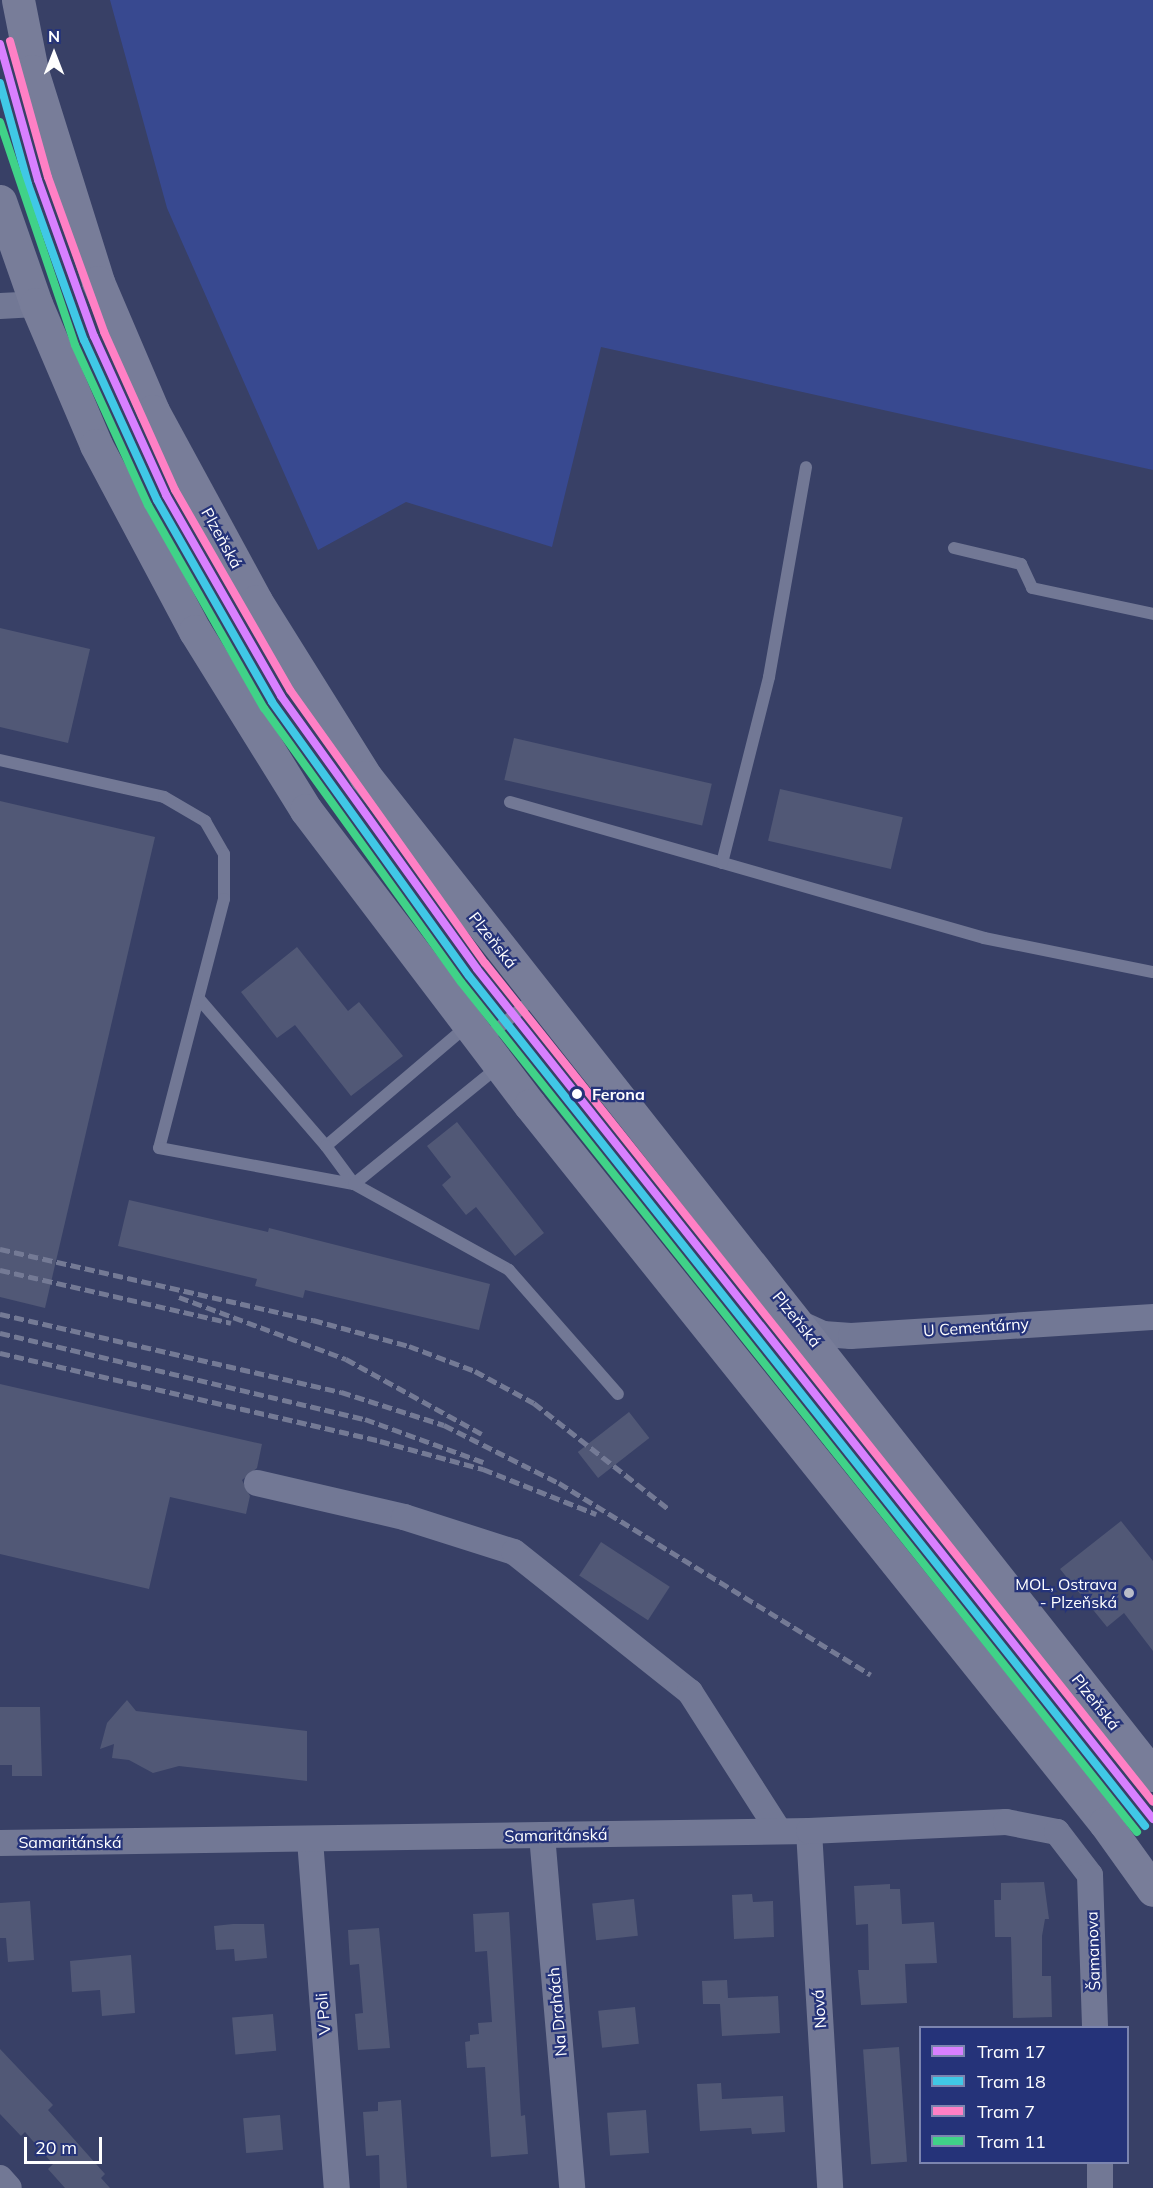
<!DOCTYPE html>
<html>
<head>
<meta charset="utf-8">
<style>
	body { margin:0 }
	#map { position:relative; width:1153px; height:2188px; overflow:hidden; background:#384066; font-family:Mulish,sans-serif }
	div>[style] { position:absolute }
	.green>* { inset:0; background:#384990 }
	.building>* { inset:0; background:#515876; transform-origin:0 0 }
	.lane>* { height:12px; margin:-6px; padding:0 6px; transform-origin:6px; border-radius:6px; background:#727895 }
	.street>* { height:26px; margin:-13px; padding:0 13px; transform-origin:13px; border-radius:13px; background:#727895 }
	.secondary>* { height:33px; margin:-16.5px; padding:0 16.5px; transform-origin:16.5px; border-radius:16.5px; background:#787d99 }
	.rail>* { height:4.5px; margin-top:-2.25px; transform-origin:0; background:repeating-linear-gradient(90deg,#747a95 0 10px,transparent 0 14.5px) }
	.tram-1>* { height:8px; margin:-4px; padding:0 4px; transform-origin:4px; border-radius:4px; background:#d880ff }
	.tram-2>* { height:8px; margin:-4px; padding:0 4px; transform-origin:4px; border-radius:4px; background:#40c8e6 }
	.tram-3>* { height:8px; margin:-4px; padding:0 4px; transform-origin:4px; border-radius:4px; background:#ff80c5 }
	.tram-4>* { height:8px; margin:-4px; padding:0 4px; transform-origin:4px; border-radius:4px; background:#40d288 }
	.dots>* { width:16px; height:16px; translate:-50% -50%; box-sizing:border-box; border:3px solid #253379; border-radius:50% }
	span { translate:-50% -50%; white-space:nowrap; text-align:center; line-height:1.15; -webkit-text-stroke:4.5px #253379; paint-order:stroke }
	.street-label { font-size:16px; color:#fff }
	.stop-label { font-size:16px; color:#fff; font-weight:700 }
	.left { translate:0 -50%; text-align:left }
	.poi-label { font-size:16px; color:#fff }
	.right { translate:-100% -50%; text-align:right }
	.legend { position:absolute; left:919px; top:2026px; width:210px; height:138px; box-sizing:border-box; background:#253379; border:2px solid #7c85af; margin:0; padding:8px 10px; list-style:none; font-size:18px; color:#fff }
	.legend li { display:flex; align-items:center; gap:12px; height:30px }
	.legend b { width:30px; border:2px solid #7c85af }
	.north { position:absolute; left:24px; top:24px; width:60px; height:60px; -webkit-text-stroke:4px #253379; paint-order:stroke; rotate:0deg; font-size:16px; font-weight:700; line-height:24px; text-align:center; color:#fff }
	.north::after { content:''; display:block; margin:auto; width:21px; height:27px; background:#fff; clip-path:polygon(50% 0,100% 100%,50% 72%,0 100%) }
	.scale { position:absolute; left:24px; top:2137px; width:78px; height:27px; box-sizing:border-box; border:3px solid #fff; border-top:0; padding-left:8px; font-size:18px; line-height:21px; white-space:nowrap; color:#fff; -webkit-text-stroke:4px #253379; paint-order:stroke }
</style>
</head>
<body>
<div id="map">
	<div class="green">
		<div style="clip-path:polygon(110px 0,1153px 0,1153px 470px,601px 347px,552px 547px,406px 502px,318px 550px,167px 208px)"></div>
	</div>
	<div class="building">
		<div style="clip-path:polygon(0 628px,90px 649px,68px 743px,0 727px)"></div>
		<div style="left:514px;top:738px;width:203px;height:43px;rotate:13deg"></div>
		<div style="left:780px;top:789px;width:126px;height:53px;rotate:13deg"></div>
		<div style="clip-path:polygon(0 801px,155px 837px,45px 1308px,0 1297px)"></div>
		<div style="clip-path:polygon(297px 947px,348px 1011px,359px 1002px,403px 1056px,351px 1096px,295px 1025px,277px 1038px,241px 992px)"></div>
		<div style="clip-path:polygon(457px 1122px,544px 1233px,515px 1256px,476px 1207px,466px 1215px,442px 1185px,451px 1177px,427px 1146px)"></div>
		<div style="clip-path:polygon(129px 1200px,268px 1232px,269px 1228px,490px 1284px,479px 1330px,305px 1290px,303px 1298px,255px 1286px,257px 1279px,118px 1246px)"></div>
		<div style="clip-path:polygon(0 1384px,262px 1444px,257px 1468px,242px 1480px,250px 1496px,246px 1514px,170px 1497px,149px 1589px,0 1554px)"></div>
		<div style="left:629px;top:1412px;width:33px;height:65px;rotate:52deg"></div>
		<div style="clip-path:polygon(1121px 1521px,1153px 1561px,1153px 1651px,1124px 1613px,1107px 1627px,1060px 1569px)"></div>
		<div style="left:601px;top:1542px;width:82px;height:40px;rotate:33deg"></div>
		<div style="clip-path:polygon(127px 1700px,136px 1711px,307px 1731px,307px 1781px,179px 1766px,153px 1773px,129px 1760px,112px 1758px,114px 1744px,100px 1749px,107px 1723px)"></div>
		<div style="clip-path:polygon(0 1707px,40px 1707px,42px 1776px,12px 1776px,12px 1765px,0 1765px)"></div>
		<div style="clip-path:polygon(1044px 1882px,1049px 1919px,1045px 1919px,1042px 1936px,1042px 1976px,1051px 1976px,1052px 2017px,1013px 2018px,1011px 1937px,995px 1937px,994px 1900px,1001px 1900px,1001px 1883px)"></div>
		<div style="clip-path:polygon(890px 1884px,890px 1889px,900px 1889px,902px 1924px,934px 1922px,937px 1963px,905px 1964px,907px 2003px,861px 2005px,858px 1970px,869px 1970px,868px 1924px,856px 1925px,854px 1886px)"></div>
		<div style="clip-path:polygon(752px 1894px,753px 1902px,773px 1901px,774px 1937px,734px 1939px,732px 1895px)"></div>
		<div style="left:634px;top:1899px;width:37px;height:42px;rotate:84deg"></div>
		<div style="clip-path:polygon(30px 1901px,34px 1960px,8px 1962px,6px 1938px,0 1938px,0 1903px)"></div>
		<div style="clip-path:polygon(509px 1912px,521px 2116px,525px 2115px,528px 2154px,491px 2157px,485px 2067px,467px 2068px,465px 2042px,470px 2041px,470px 2035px,479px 2034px,478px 2023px,492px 2022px,487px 1951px,475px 1952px,473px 1914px)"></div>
		<div style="clip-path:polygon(233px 1924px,264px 1924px,267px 1958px,235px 1961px,234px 1949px,216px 1950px,214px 1926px)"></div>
		<div style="clip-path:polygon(379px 1928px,390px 2048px,358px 2050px,355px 2014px,363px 2013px,359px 1964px,350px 1965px,348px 1930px)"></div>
		<div style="clip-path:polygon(131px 1955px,135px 2013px,102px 2016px,100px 1990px,72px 1992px,70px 1961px)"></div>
		<div style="clip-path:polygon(727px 1980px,728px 1998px,778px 1996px,780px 2033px,722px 2036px,720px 2004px,703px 2004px,702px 1981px)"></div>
		<div style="left:635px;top:2007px;width:37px;height:37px;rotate:84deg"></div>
		<div style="left:273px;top:2014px;width:37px;height:41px;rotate:85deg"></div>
		<div style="left:899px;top:2047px;width:115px;height:36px;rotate:86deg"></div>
		<div style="clip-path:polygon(0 2049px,53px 2105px,48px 2110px,105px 2174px,101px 2178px,110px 2188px,65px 2188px,48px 2169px,53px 2164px,25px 2132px,21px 2136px,0 2114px)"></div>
		<div style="clip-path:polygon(721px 2083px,722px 2099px,783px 2096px,785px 2132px,752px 2134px,751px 2128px,700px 2131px,697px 2084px)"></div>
		<div style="clip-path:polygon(401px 2100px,407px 2188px,380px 2188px,379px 2155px,366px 2156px,363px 2112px,378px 2111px,378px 2102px)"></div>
		<div style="left:646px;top:2110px;width:43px;height:39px;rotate:86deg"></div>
		<div style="left:280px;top:2115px;width:35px;height:37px;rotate:85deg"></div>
	</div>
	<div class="lane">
		<div style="left:954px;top:548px;width:69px;rotate:13.4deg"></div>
		<div style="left:1021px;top:564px;width:26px;rotate:65deg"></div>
		<div style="left:1032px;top:588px;width:124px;rotate:12.1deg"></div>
		<div style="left:0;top:760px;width:168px;rotate:12.7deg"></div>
		<div style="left:164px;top:797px;width:48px;rotate:30.3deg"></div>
		<div style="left:205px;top:821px;width:38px;rotate:60deg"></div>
		<div style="left:224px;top:854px;width:45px;rotate:90deg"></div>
		<div style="left:224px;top:899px;width:257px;rotate:104.6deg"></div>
		<div style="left:159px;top:1148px;width:198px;rotate:10.5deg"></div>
		<div style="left:354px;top:1184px;width:177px;rotate:29deg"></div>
		<div style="left:509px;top:1270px;width:165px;rotate:48.7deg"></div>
		<div style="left:510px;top:802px;width:493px;rotate:16deg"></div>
		<div style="left:984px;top:938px;width:172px;rotate:11.4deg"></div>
		<div style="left:722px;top:863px;width:192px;rotate:-75.8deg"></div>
		<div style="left:769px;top:677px;width:213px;rotate:-80deg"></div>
		<div style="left:200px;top:1000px;width:193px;rotate:49.2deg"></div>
		<div style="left:326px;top:1146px;width:187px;rotate:-40.4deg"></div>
		<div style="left:483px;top:1041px;width:70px;rotate:-40.3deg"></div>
		<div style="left:326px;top:1146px;width:47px;rotate:53.6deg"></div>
		<div style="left:354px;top:1184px;width:187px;rotate:-39.1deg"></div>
	</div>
	<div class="street">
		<div style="left:0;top:306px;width:36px;rotate:-3deg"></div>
		<div style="left:801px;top:1324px;width:24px;rotate:24deg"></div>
		<div style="left:823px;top:1334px;width:28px;rotate:4deg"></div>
		<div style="left:851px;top:1336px;width:303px;rotate:-3.6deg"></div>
		<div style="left:257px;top:1483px;width:151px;rotate:13deg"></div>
		<div style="left:404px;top:1517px;width:115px;rotate:17.7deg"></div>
		<div style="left:514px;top:1552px;width:225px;rotate:38.5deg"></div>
		<div style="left:690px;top:1692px;width:165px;rotate:57.4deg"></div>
		<div style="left:809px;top:1831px;width:358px;rotate:86.6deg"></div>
		<div style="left:542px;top:1835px;width:354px;rotate:85.1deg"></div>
		<div style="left:310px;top:1840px;width:349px;rotate:85.6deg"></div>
		<div style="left:0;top:1843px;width:809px;rotate:-0.85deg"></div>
		<div style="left:809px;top:1831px;width:197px;rotate:-2.6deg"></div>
		<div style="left:1006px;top:1822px;width:52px;rotate:11.1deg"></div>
		<div style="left:1057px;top:1832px;width:54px;rotate:52.5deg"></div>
		<div style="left:1090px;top:1875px;width:153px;rotate:88.1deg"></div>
		<div style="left:1100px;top:2162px;width:26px;rotate:90deg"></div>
		<div style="left:0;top:2178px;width:13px;rotate:48deg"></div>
	</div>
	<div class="secondary">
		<div style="left:18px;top:0;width:72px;rotate:78.8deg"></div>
		<div style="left:32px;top:71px;width:221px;rotate:72.6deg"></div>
		<div style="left:98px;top:282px;width:140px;rotate:66.9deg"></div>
		<div style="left:153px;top:411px;width:216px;rotate:61.5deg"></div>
		<div style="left:256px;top:601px;width:208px;rotate:58deg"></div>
		<div style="left:366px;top:777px;width:1271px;rotate:51.74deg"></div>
		<div style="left:0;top:201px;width:109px;rotate:70.7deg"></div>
		<div style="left:36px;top:304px;width:153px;rotate:66.9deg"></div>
		<div style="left:96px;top:445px;width:211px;rotate:62deg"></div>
		<div style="left:195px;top:631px;width:211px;rotate:58.2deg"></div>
		<div style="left:306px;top:810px;width:370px;rotate:52.8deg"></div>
		<div style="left:530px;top:1105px;width:920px;rotate:51.31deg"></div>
		<div style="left:1105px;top:1823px;width:82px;rotate:54.4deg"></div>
	</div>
	<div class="rail">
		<div style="left:0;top:1249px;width:321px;rotate:12.8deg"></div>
		<div style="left:313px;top:1320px;width:99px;rotate:15.2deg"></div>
		<div style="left:409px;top:1346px;width:71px;rotate:20.7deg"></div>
		<div style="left:475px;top:1371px;width:67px;rotate:28.5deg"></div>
		<div style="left:534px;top:1403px;width:173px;rotate:38.2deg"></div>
		<div style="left:0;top:1270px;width:237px;rotate:12.9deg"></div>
		<div style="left:179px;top:1297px;width:178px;rotate:20.4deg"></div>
		<div style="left:346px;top:1359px;width:155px;rotate:28.9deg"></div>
		<div style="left:0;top:1314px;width:350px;rotate:12.9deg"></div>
		<div style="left:341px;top:1392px;width:108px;rotate:17.8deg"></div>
		<div style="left:444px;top:1425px;width:129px;rotate:26.8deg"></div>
		<div style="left:559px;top:1483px;width:366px;rotate:31.6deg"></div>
		<div style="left:0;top:1333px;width:375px;rotate:13.3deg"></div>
		<div style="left:365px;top:1419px;width:126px;rotate:20deg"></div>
		<div style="left:0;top:1353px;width:390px;rotate:13deg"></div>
		<div style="left:380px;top:1441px;width:107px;rotate:15.2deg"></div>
		<div style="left:483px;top:1469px;width:122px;rotate:21.7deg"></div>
	</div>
	<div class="tram-1">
		<div style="left:0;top:44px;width:141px;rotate:74.4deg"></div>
		<div style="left:38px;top:180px;width:166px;rotate:70.3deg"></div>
		<div style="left:94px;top:336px;width:175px;rotate:65.6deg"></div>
		<div style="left:166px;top:495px;width:232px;rotate:60.2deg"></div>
		<div style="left:281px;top:696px;width:336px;rotate:54.3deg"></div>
		<div style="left:477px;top:969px;width:1086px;rotate:51.5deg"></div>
	</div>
	<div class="tram-2">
		<div style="left:0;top:83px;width:105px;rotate:74.5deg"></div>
		<div style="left:28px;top:184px;width:166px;rotate:70.3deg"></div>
		<div style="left:84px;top:340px;width:176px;rotate:65.5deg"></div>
		<div style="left:157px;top:500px;width:232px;rotate:60.3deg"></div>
		<div style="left:272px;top:702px;width:337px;rotate:54.3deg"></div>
		<div style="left:469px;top:976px;width:1086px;rotate:51.5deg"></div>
	</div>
	<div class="tram-3">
		<div style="left:10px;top:41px;width:141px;rotate:74.4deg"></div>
		<div style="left:48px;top:177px;width:165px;rotate:70.1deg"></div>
		<div style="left:104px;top:332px;width:173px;rotate:65.8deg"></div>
		<div style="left:175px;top:490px;width:231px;rotate:60.1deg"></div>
		<div style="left:290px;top:690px;width:335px;rotate:54.5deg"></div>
		<div style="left:485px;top:963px;width:1072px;rotate:51.47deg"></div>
	</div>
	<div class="tram-4">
		<div style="left:0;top:122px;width:235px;rotate:71.4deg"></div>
		<div style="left:75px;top:345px;width:176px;rotate:65.5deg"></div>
		<div style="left:148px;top:505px;width:234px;rotate:60.3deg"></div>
		<div style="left:264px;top:708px;width:337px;rotate:54.3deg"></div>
		<div style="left:461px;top:982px;width:1086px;rotate:51.5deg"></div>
	</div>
	<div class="dots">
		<div style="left:577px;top:1094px;background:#fff"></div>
		<div style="left:1129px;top:1593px;background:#b9bcc9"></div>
	</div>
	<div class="street-label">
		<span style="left:222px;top:538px;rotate:61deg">Plzeňská</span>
		<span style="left:493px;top:940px;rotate:52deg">Plzeňská</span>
		<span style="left:797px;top:1319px;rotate:51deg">Plzeňská</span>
		<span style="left:976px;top:1327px;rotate:-4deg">U Cementárny</span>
		<span style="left:1096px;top:1702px;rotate:52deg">Plzeňská</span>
		<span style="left:556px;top:1835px;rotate:-1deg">Samaritánská</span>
		<span style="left:70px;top:1842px">Samaritánská</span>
		<span style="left:1093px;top:1951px;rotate:-92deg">Šamanova</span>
		<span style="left:819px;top:2009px;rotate:-94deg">Nová</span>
		<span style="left:557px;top:2012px;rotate:-95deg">Na Drahách</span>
		<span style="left:323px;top:2014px;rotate:-95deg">V Poli</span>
	</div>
	<div class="stop-label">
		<span class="left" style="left:592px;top:1094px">Ferona</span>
	</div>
	<div class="poi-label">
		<span class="right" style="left:1117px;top:1593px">MOL, Ostrava<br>- Plzeňská</span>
	</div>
	<ul class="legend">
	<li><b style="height:8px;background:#d880ff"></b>Tram 17</li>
	<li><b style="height:8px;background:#40c8e6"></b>Tram 18</li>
	<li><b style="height:8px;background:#ff80c5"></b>Tram 7</li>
	<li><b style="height:8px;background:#40d288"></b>Tram 11</li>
	</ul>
	<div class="north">N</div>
	<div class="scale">20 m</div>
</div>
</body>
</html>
